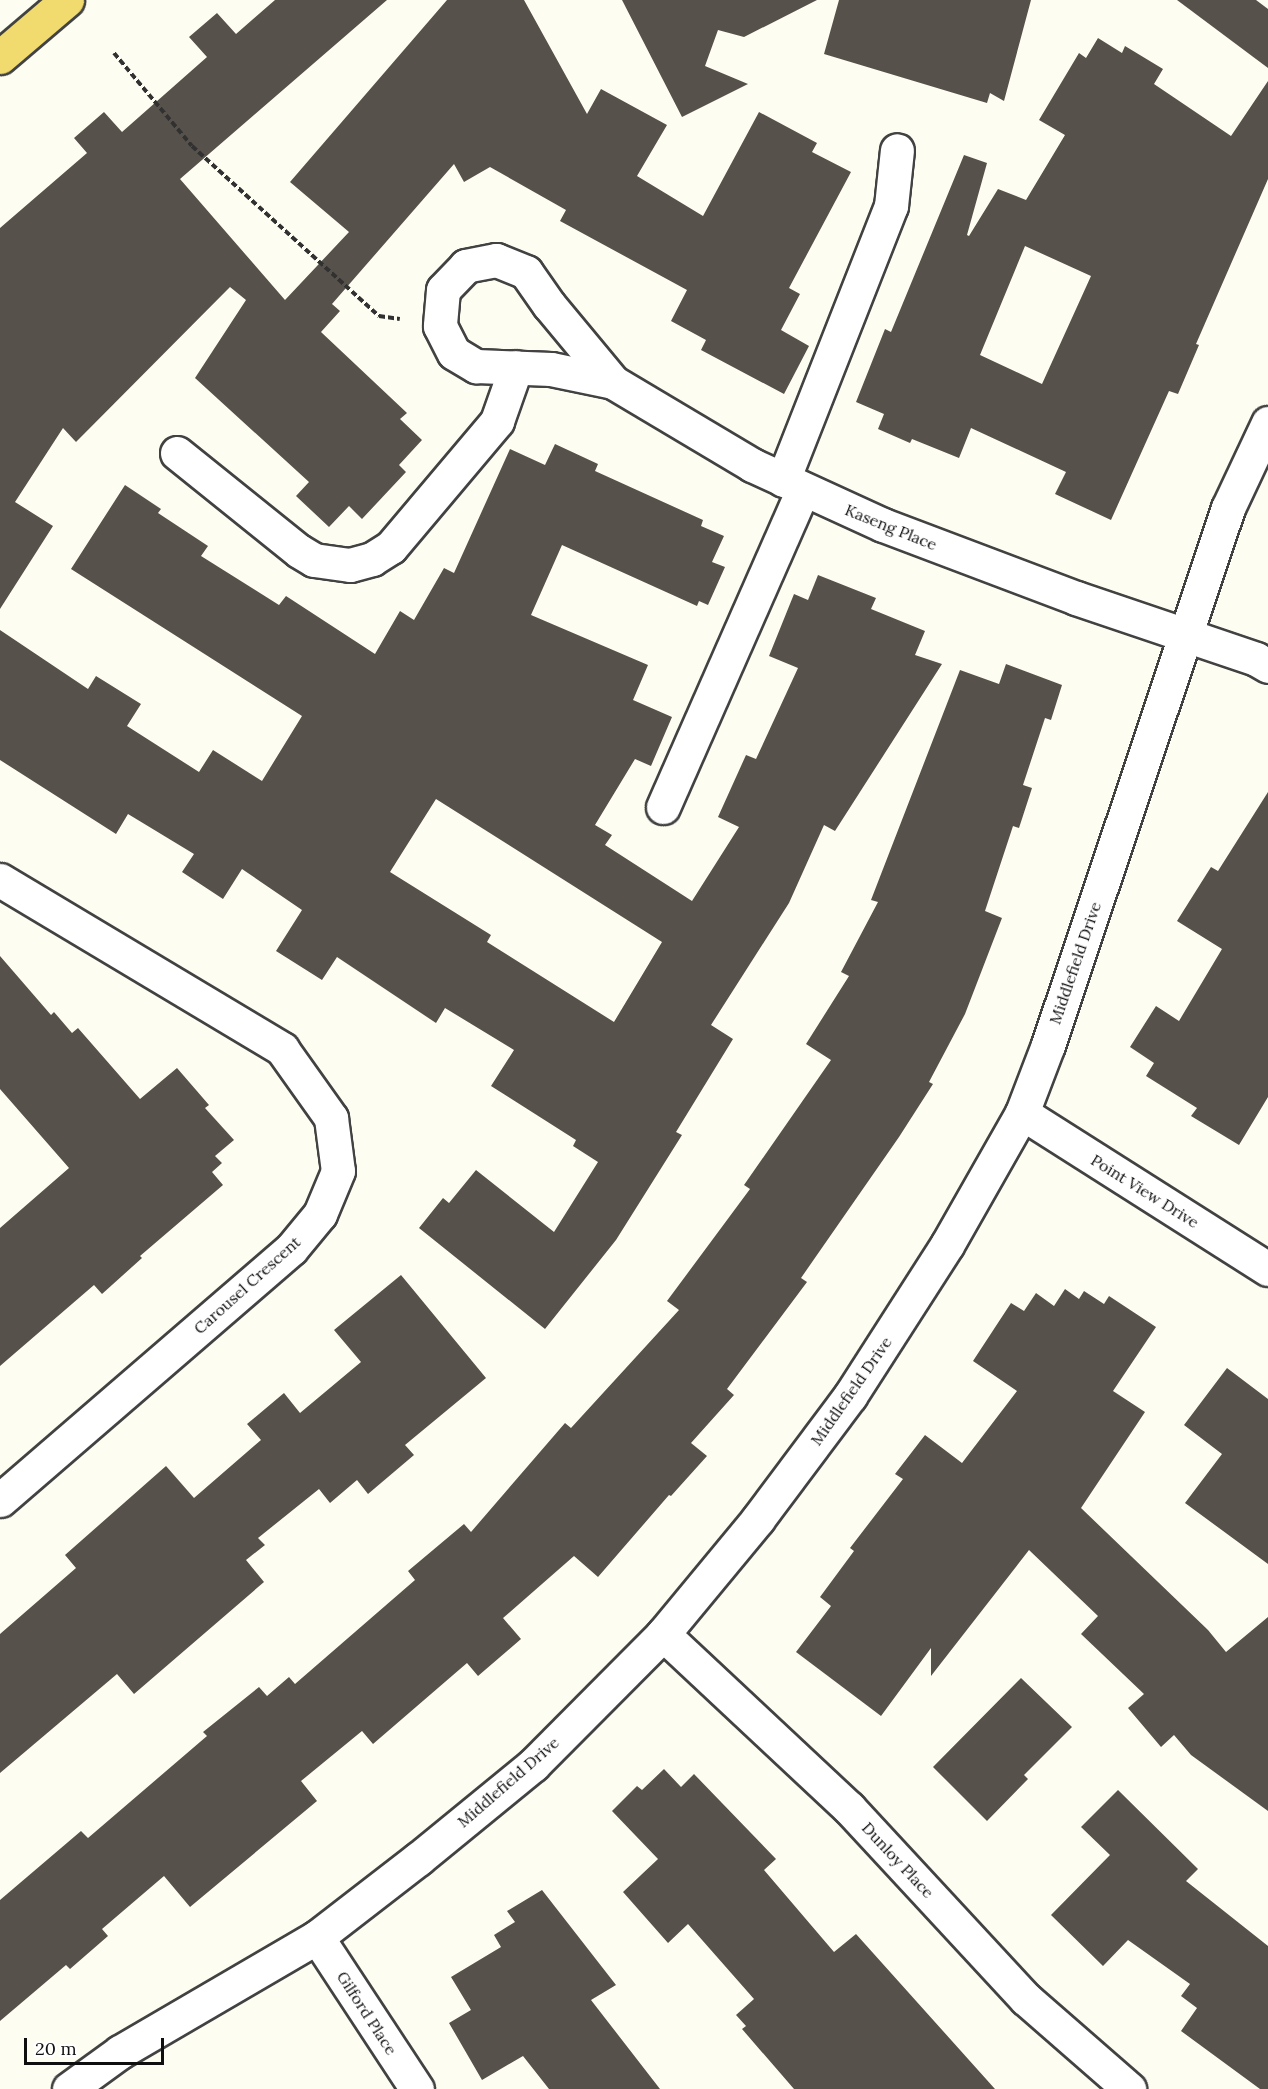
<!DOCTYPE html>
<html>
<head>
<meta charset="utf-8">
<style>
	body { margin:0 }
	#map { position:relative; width:1268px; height:2089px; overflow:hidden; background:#fefdf1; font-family:Lora,serif }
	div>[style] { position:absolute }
	.building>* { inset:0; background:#57514b }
	.path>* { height:4px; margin-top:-2px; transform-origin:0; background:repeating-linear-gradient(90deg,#313131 0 6px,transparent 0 9px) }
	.roads { filter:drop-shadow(2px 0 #424242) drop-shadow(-2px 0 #424242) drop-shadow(0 2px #424242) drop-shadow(0 -2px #424242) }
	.minor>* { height:33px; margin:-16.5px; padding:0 16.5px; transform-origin:16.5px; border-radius:16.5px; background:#fff }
	.major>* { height:33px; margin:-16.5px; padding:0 16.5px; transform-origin:16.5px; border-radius:16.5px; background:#f1db6e }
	span { translate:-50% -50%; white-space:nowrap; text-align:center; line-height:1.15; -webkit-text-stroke:6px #fff; paint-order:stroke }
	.street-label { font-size:16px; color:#0f0f0f }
	.scale { position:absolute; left:24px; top:2038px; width:140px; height:27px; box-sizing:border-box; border:3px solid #0f0f0f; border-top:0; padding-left:8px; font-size:18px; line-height:21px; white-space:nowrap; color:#0f0f0f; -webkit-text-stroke:4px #fff; paint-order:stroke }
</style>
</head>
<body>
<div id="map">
	<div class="building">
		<div style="clip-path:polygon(275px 0,387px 0,180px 179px,285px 300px,349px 232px,290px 182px,447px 0,524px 0,587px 114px,601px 89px,667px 125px,637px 176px,703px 216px,759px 112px,817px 143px,812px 152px,851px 172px,789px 288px,800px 294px,781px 330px,809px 346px,784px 394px,701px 350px,706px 340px,671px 321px,687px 290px,560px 221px,566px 210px,490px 167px,464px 182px,454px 164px,332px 304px,340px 311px,321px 332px,407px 413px,400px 419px,422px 440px,399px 465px,406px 472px,362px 519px,349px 506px,329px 527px,296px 496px,309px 482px,195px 378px,246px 300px,230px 287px,76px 442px,63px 428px,15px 502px,53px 526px,0 609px,0 228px,87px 153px,74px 138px,104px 112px,122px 132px,207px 57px,189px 37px,217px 13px,236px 34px)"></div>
		<div style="clip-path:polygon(622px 0,817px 0,744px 37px,718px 30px,705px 66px,748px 84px,682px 117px)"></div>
		<div style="clip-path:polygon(839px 0,1031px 0,1004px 101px,990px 93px,987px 103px,824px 54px)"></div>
		<div style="clip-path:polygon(1177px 0,1256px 0,1268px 9px,1268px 68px)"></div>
		<div style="clip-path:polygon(evenodd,1098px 38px,1122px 53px,1125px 46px,1163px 69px,1154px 84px,1231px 136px,1268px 81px,1268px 179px,1196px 344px,1199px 345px,1178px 394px,1169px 391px,1111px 520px,1055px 494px,1066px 472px,971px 428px,959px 458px,912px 439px,910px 443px,878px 429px,884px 414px,856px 402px,885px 329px,891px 332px,964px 155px,987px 163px,967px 235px,969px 236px,998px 189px,1026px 200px,1065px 135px,1039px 120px,1079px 53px,1086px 58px,1098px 38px,1025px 246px,1091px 276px,1042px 384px,980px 355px,1025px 246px)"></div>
		<div style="clip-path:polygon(evenodd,555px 444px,598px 464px,595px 471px,703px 520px,701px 526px,724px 536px,712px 562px,725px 567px,708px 605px,699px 601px,697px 606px,562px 545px,531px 615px,648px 665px,633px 700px,672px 717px,651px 766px,635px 759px,595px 825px,612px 835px,605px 845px,692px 901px,739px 827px,718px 817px,746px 755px,756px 759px,798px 668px,769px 656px,794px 594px,808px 600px,818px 575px,876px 598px,871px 609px,925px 631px,915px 655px,942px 664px,835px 831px,824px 825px,789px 903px,711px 1025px,733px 1039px,676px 1132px,682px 1135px,616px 1240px,545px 1329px,419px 1228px,443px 1198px,449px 1203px,476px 1170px,554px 1232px,598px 1162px,573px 1146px,576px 1140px,491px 1086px,514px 1050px,445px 1008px,436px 1023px,337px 957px,322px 980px,276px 951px,302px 910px,242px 869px,223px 899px,182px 872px,194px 854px,128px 814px,116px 834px,0 760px,0 630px,88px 689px,96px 676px,141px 704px,127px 726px,199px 772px,213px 750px,262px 781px,302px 716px,71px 569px,125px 485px,161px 509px,158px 513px,208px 546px,201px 556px,279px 605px,286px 596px,375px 654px,400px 611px,414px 620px,444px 568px,454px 573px,510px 449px,545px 465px,555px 444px,436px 799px,662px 942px,614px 1022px,487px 942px,491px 935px,390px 872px,436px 799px)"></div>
		<div style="clip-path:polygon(1006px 664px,1062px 685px,1051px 720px,1045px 718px,1023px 785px,1032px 788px,1019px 828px,1013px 826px,985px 911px,1002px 918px,965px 1014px,929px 1082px,933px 1084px,899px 1137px,801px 1278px,807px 1282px,727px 1389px,734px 1395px,691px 1443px,707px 1456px,671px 1496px,669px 1495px,598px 1577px,574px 1556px,503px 1618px,521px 1639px,478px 1676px,467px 1663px,373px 1744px,362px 1731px,301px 1781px,317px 1801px,190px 1907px,164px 1876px,102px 1929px,108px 1936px,70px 1969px,66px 1965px,0 2021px,0 1900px,81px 1831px,88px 1838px,207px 1736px,203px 1732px,259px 1687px,267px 1696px,289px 1677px,295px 1684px,415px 1580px,408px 1571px,464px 1524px,471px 1532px,565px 1423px,571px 1428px,679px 1310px,667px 1301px,750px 1189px,744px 1185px,831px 1060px,806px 1044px,849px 976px,841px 972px,878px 902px,871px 900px,960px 670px,999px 684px)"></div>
		<div style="clip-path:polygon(1268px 792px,1268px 1097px,1239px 1145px,1191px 1116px,1197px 1108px,1146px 1076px,1154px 1063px,1130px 1047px,1156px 1006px,1179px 1021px,1222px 949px,1177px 921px,1211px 867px,1218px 871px)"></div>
		<div style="clip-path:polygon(0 956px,51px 1015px,54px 1012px,72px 1033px,78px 1028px,140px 1099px,177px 1068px,209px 1105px,205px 1108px,234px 1140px,215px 1156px,222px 1163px,212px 1172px,223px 1185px,140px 1256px,142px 1258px,102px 1294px,94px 1285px,0 1366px,0 1228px,69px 1168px,0 1089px)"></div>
		<div style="clip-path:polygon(401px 1275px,486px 1378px,405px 1445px,414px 1455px,368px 1494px,357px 1480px,330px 1503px,319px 1489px,258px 1538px,265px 1545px,246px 1560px,264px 1582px,134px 1694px,117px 1674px,0 1773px,0 1634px,76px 1568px,65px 1555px,166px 1466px,194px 1498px,261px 1440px,247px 1424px,284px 1393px,300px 1413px,361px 1362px,334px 1330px)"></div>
		<div style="clip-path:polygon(1065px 1289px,1079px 1299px,1084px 1291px,1104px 1304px,1109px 1296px,1156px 1327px,1113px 1391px,1145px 1412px,1081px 1508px,1208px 1630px,1226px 1652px,1268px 1617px,1268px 1811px,1191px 1755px,1174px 1735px,1161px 1747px,1128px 1708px,1144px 1694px,1081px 1634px,1098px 1616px,1029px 1550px,931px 1676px,931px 1648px,881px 1716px,796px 1652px,831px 1606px,820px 1597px,854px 1551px,850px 1548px,903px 1479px,895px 1474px,925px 1435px,962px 1463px,1017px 1391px,973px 1361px,1011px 1303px,1024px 1311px,1036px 1293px,1054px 1306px)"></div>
		<div style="clip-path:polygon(1227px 1368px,1268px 1399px,1268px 1564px,1185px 1503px,1222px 1454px,1184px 1425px)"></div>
		<div style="clip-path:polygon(1021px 1678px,1072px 1727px,1024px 1775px,1028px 1779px,987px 1821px,933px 1767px)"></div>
		<div style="clip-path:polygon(664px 1769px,681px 1787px,694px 1774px,776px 1859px,764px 1870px,834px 1952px,856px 1934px,995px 2089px,794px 2089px,742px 2029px,746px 2026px,736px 2015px,754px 1999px,688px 1924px,668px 1943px,623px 1892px,658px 1859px,612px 1811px,637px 1786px,642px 1790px)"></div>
		<div style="clip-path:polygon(1118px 1790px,1198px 1869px,1186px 1881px,1268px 1946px,1268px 2089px,1260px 2089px,1181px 2031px,1197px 2008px,1181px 1996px,1190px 1984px,1128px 1940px,1103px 1966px,1051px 1915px,1110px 1855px,1081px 1827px)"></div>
		<div style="clip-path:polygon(542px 1890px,616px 1985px,591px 2000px,660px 2089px,549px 2089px,523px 2056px,482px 2080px,449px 2023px,471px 2010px,451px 1977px,501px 1947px,494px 1935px,515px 1922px,507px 1911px)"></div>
	</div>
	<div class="path">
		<div style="left:114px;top:53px;width:121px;rotate:50deg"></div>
		<div style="left:192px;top:146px;width:253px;rotate:42.3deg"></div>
		<div style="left:379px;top:316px;width:21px;rotate:8deg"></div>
	</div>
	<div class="roads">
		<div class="minor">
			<div style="left:613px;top:382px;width:100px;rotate:-129.7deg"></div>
			<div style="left:549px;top:305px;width:40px;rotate:-124.9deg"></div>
			<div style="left:526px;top:272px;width:32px;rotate:-158deg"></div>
			<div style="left:496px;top:260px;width:31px;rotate:169deg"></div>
			<div style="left:466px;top:266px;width:33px;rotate:134deg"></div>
			<div style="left:443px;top:290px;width:36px;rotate:95deg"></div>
			<div style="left:440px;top:326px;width:30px;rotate:63deg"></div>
			<div style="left:454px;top:353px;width:26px;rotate:31deg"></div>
			<div style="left:476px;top:366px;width:75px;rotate:2.3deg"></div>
			<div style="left:551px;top:369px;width:63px;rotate:11.8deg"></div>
			<div style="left:613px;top:382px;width:162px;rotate:30.8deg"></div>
			<div style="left:752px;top:465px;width:144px;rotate:24.6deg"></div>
			<div style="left:883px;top:525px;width:206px;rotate:20.7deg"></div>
			<div style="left:1076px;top:598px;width:190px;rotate:18.7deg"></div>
			<div style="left:1256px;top:659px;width:14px;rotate:30deg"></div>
			<div style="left:177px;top:453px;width:156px;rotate:38.8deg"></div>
			<div style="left:299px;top:551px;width:17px;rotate:31deg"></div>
			<div style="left:314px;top:560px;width:36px;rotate:8deg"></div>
			<div style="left:350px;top:565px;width:23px;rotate:-15deg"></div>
			<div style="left:372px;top:559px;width:22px;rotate:-32deg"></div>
			<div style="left:391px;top:547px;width:165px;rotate:-49.9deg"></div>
			<div style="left:497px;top:421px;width:57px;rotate:-70.6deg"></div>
			<div style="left:783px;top:480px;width:295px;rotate:-68.5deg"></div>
			<div style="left:891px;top:206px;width:56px;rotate:-83.9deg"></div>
			<div style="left:663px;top:807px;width:347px;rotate:-66.2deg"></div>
			<div style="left:0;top:880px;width:329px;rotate:30.9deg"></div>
			<div style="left:282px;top:1049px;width:85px;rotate:54.6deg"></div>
			<div style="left:331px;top:1118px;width:53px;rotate:82.5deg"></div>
			<div style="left:338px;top:1171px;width:47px;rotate:112.7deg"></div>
			<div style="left:320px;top:1214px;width:45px;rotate:129.6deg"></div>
			<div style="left:291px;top:1249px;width:384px;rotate:139.2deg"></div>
			<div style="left:1022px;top:1113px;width:291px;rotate:32.4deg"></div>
			<div style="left:663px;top:1634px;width:255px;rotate:43.1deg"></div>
			<div style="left:849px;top:1808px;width:260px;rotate:47.2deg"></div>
			<div style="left:1026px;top:1999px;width:137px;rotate:41.1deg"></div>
			<div style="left:317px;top:1937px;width:182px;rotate:56.7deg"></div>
			<div style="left:69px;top:2089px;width:63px;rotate:-36deg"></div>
			<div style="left:120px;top:2052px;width:228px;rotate:-30.3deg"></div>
			<div style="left:317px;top:1937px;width:128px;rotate:-37.7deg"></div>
			<div style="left:418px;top:1859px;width:149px;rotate:-39.3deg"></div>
			<div style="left:533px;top:1765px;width:185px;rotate:-45.2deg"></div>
			<div style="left:663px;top:1634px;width:149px;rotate:-50.4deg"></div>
			<div style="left:758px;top:1519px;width:154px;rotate:-53.2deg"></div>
			<div style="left:850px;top:1396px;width:179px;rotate:-57.3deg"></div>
			<div style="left:947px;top:1245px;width:152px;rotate:-60.4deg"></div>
			<div style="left:1022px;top:1113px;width:73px;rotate:-69.1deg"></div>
			<div style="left:1048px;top:1045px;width:566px;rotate:-71.47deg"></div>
			<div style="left:1228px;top:508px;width:94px;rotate:-64.8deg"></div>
		</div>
		<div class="major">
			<div style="left:0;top:57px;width:88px;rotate:-40.4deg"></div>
		</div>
	</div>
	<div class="street-label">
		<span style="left:891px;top:527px;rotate:22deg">Kaseng Place</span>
		<span style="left:1075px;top:963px;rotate:-71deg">Middlefield Drive</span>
		<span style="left:1145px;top:1191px;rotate:32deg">Point View Drive</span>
		<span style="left:247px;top:1285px;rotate:-42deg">Carousel Crescent</span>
		<span style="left:851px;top:1391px;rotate:-55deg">Middlefield Drive</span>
		<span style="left:508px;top:1782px;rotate:-41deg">Middlefield Drive</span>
		<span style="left:898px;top:1860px;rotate:47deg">Dunloy Place</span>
		<span style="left:367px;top:2013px;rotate:57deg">Gilford Place</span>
	</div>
	<div class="scale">20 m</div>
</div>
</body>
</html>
